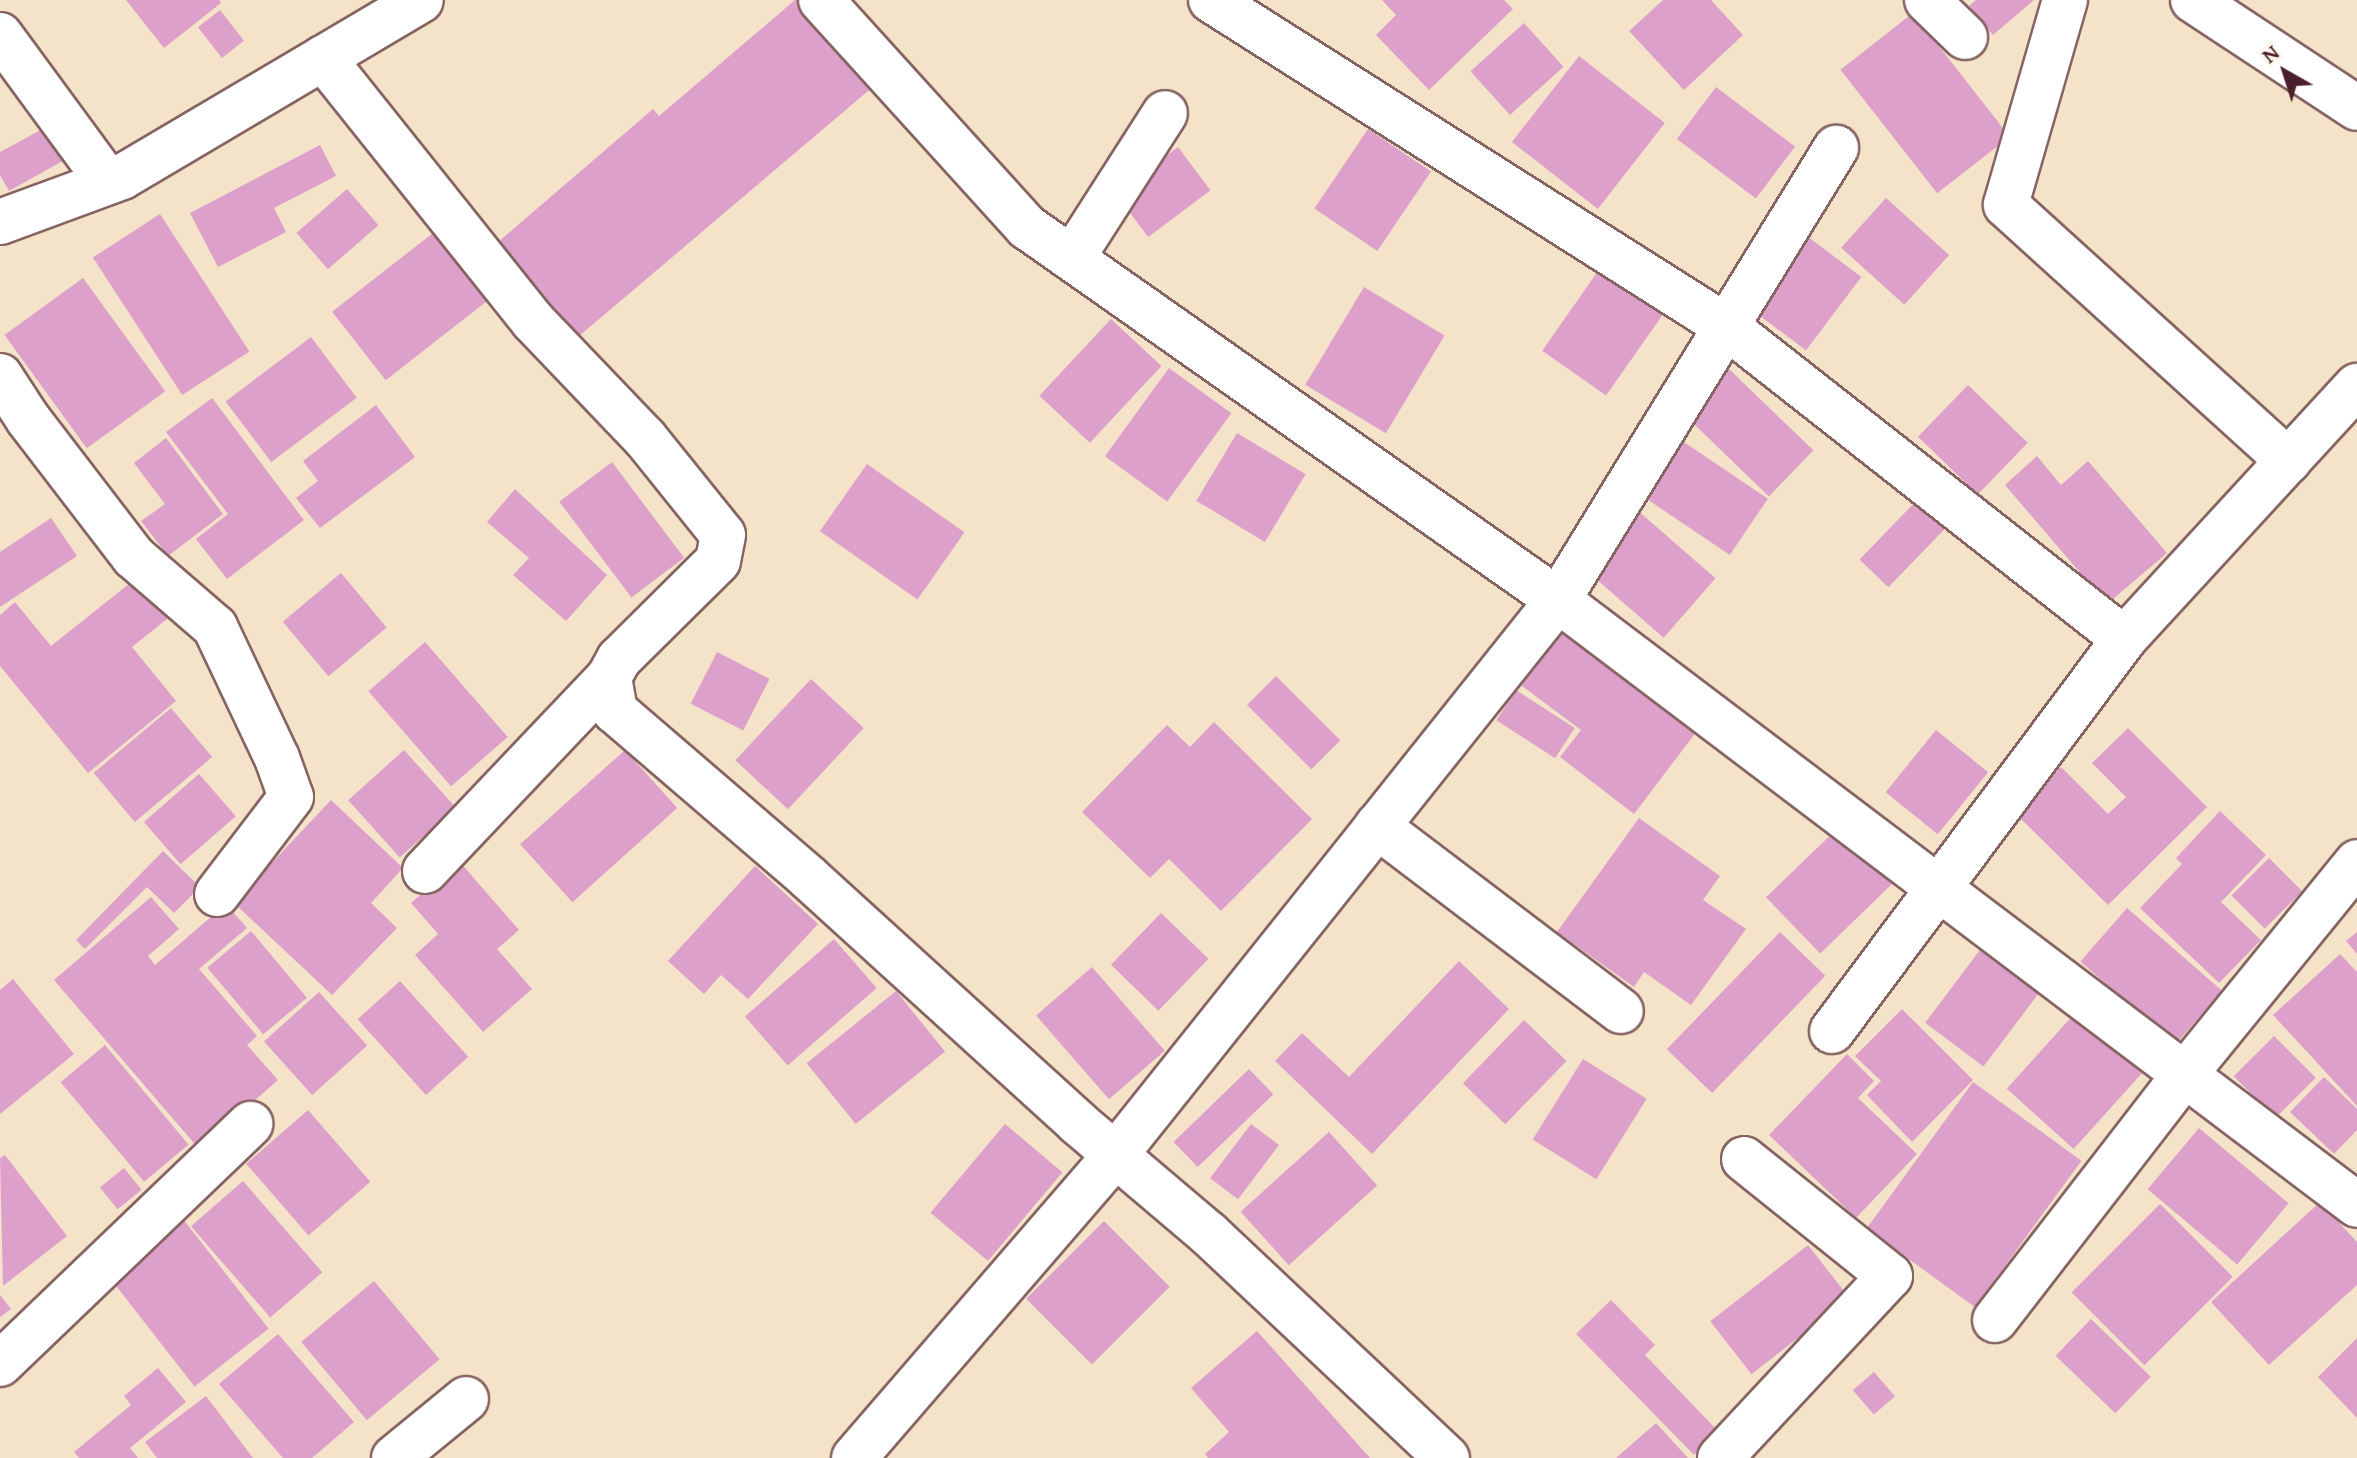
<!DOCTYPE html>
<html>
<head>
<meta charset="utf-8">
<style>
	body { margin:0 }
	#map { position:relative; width:2357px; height:1458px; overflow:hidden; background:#f4e3c9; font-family:"Gentium Book Plus",serif }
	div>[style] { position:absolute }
	.building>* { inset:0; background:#dda0ca; transform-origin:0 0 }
	.roads { filter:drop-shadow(2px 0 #866462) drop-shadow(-2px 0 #866462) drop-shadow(0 2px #866462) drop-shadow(0 -2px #866462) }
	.minor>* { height:44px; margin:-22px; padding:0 22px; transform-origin:22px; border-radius:22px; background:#fff }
	.tertiary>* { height:44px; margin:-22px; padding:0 22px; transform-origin:22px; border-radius:22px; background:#fff }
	span { translate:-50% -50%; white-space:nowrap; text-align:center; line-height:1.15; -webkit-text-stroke:6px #fbf7ec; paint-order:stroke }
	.north { position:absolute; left:2245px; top:32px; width:80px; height:80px; -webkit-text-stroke:6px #fbf7ec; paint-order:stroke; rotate:321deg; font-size:22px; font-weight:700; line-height:32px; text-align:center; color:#4a1f2b }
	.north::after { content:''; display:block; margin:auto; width:28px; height:36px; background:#4a1f2b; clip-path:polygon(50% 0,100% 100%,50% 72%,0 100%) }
</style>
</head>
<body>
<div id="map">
	<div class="building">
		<div style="clip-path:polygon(126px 0,219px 0,221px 3px,164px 48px)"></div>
		<div style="clip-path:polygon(795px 0,812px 0,881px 80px,578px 337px,497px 243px,653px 109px,659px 116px)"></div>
		<div style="clip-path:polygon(1382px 0,1504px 0,1513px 9px,1429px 90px,1376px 35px,1396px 15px)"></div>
		<div style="clip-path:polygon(1663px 0,1711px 0,1743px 35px,1684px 90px,1629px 31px)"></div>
		<div style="clip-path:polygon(1976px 0,2034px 0,1993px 35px,1969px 6px)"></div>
		<div style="left:220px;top:10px;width:39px;height:28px;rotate:52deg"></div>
		<div style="left:1913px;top:13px;width:157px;height:92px;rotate:52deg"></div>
		<div style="left:1524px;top:23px;width:59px;height:72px;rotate:48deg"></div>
		<div style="left:1579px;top:56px;width:109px;height:109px;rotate:38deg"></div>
		<div style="left:1716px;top:87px;width:99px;height:65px;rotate:37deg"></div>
		<div style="clip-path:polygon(50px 125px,68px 158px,9px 191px,0 175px,0 152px)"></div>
		<div style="left:1368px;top:129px;width:76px;height:96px;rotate:34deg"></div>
		<div style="clip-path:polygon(320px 145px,336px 176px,274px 208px,286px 232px,218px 267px,190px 213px)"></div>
		<div style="left:1178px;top:147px;width:54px;height:78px;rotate:53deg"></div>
		<div style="left:347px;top:189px;width:48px;height:67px;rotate:49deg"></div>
		<div style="left:1886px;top:198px;width:85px;height:67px;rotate:42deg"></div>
		<div style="left:160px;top:214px;width:164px;height:80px;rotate:57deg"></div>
		<div style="left:1799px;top:230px;width:78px;height:92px;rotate:37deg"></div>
		<div style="left:433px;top:233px;width:87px;height:128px;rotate:52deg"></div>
		<div style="left:1603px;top:264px;width:78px;height:106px;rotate:35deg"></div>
		<div style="left:83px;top:278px;width:140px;height:97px;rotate:54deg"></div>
		<div style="left:1364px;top:287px;width:94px;height:114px;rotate:31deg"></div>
		<div style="left:1111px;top:319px;width:69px;height:105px;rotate:43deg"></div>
		<div style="left:311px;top:337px;width:76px;height:107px;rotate:53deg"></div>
		<div style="left:1727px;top:367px;width:120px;height:64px;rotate:44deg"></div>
		<div style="left:1169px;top:368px;width:77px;height:109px;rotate:36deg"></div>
		<div style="left:1968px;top:385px;width:83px;height:72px;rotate:44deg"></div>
		<div style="clip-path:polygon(212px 398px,304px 520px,227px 579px,196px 539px,228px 514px,166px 432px)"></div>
		<div style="clip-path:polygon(376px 405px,415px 457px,320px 528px,296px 498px,318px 481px,303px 461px)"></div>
		<div style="left:1237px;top:433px;width:80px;height:79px;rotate:31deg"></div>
		<div style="left:1675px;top:436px;width:112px;height:68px;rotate:34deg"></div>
		<div style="clip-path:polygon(166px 438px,223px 514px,168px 556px,141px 521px,165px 504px,134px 463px)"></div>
		<div style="clip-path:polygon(2037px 456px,2061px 485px,2088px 461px,2167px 553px,2107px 604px,2005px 485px)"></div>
		<div style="left:612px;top:462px;width:120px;height:66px;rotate:53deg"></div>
		<div style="left:867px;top:464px;width:119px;height:82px;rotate:35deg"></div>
		<div style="clip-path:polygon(515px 489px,607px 575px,566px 621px,513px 575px,529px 558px,487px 522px)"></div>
		<div style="left:1920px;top:497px;width:40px;height:87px;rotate:44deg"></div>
		<div style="left:1637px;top:510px;width:104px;height:79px;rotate:41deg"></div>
		<div style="clip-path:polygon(51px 518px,77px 556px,0 607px,0 552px)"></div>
		<div style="left:341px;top:573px;width:71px;height:76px;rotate:50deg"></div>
		<div style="clip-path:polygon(139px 576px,172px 615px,132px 647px,176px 701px,88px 773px,0 666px,0 615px,15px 602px,51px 646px)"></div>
		<div style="clip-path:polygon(1555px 618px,1700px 727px,1634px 814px,1560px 757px,1581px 730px,1510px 677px)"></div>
		<div style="left:425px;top:642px;width:126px;height:75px;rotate:49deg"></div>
		<div style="left:717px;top:652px;width:59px;height:58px;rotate:27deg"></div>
		<div style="left:1276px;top:676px;width:91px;height:41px;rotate:45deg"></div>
		<div style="left:811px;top:679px;width:72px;height:111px;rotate:43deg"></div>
		<div style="left:1516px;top:690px;width:70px;height:36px;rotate:33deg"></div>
		<div style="left:171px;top:708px;width:64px;height:101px;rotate:50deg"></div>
		<div style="clip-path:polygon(1214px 722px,1312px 819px,1221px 911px,1169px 859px,1150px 878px,1082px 812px,1167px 725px,1190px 747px)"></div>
		<div style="clip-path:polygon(2128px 728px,2207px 807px,2108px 905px,2015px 813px,2061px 767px,2108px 814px,2126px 797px,2092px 763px)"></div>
		<div style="left:1936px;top:730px;width:67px;height:80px;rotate:39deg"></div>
		<div style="left:404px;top:750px;width:77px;height:75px;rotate:48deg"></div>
		<div style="left:625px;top:750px;width:78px;height:141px;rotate:48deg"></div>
		<div style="left:199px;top:774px;width:56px;height:73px;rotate:49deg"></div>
		<div style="clip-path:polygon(331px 800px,403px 868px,371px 903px,397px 928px,332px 995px,234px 903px)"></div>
		<div style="clip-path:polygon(2220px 811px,2266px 855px,2221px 902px,2261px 940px,2219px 983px,2140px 908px,2182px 864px,2176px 858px)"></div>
		<div style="clip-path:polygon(1639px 818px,1720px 876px,1703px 900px,1746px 929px,1691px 1005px,1644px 972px,1634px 987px,1557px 932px)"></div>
		<div style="left:1843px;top:823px;width:78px;height:107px;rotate:46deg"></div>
		<div style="clip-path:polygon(163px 851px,200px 887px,174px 913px,147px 887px,85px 949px,76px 940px)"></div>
		<div style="left:2269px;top:858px;width:47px;height:53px;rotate:45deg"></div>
		<div style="clip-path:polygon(459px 861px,519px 930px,497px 949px,532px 989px,483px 1032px,415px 955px,438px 934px,411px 903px)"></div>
		<div style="clip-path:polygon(755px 866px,818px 924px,748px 999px,721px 975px,704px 994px,668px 961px)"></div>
		<div style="clip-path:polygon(151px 897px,179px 929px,148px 956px,155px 965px,226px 904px,247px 928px,199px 969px,257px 1036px,247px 1045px,278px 1080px,199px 1149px,54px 980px)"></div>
		<div style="left:2127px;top:908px;width:126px;height:71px;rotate:41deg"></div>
		<div style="left:1161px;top:913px;width:66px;height:72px;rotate:44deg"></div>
		<div style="left:251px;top:931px;width:87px;height:57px;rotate:50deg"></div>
		<div style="left:1780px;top:932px;width:63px;height:163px;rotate:44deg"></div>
		<div style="clip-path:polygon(2357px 932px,2357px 954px,2346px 941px)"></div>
		<div style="left:834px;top:939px;width:65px;height:118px;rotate:49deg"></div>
		<div style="left:1986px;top:942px;width:73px;height:101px;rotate:37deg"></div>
		<div style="clip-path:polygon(2340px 954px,2357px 972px,2357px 1106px,2273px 1015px)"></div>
		<div style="clip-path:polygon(1459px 961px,1509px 1009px,1372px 1154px,1275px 1061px,1302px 1033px,1349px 1077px)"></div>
		<div style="left:1092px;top:967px;width:111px;height:74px;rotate:49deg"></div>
		<div style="clip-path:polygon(13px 979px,74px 1054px,0 1114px,0 990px)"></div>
		<div style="left:400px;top:981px;width:102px;height:57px;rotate:48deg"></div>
		<div style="left:896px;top:991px;width:78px;height:115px;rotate:51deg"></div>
		<div style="left:319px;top:992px;width:72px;height:74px;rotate:48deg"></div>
		<div style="clip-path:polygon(1902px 1009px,1973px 1080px,1912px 1142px,1867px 1095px,1881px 1081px,1855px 1056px)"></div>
		<div style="left:2075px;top:1013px;width:90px;height:102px;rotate:42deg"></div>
		<div style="left:1524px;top:1020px;width:59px;height:88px;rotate:44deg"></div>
		<div style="left:2274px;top:1036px;width:59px;height:57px;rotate:45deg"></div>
		<div style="left:105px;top:1045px;width:130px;height:58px;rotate:50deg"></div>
		<div style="clip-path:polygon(1847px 1054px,1874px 1081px,1858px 1098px,1917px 1154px,1856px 1218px,1769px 1135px)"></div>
		<div style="left:1583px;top:1059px;width:75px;height:95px;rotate:32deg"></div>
		<div style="left:1249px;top:1069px;width:35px;height:105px;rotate:46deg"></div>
		<div style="clip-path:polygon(2324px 1077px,2357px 1109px,2357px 1130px,2334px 1154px,2290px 1112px)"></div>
		<div style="left:1973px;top:1082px;width:134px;height:181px;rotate:36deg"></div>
		<div style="left:308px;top:1110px;width:95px;height:82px;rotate:49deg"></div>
		<div style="left:1005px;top:1124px;width:75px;height:116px;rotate:40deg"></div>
		<div style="left:1251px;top:1124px;width:35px;height:68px;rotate:37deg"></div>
		<div style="left:2199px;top:1128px;width:117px;height:80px;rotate:40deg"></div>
		<div style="left:1329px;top:1132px;width:72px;height:119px;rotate:48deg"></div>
		<div style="clip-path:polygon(5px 1155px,67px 1236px,3px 1286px,0 1158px)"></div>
		<div style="left:124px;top:1168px;width:28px;height:31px;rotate:51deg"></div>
		<div style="left:243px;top:1181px;width:121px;height:69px;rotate:49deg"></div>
		<div style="clip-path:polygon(2320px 1202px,2357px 1242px,2357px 1285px,2269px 1365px,2211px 1302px)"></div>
		<div style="left:2160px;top:1204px;width:103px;height:125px;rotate:45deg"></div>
		<div style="left:183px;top:1219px;width:139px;height:94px;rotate:52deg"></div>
		<div style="left:1104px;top:1221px;width:93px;height:110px;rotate:45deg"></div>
		<div style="left:1808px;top:1245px;width:67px;height:124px;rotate:52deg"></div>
		<div style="left:374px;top:1281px;width:102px;height:95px;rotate:50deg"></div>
		<div style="clip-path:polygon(0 1295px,11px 1309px,0 1317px)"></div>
		<div style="clip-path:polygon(1611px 1300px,1655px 1345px,1645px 1355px,1718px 1431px,1694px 1455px,1576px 1334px)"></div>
		<div style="left:2091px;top:1319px;width:83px;height:51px;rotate:44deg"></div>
		<div style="clip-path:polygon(1257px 1331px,1370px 1458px,1208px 1458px,1205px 1454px,1229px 1432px,1191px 1388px)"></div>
		<div style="clip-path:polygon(278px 1334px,354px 1422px,312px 1458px,283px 1458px,219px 1384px)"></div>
		<div style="clip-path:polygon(2357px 1338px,2357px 1418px,2318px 1377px)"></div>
		<div style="clip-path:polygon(158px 1368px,186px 1402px,130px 1448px,138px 1458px,79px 1458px,74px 1452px,131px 1405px,124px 1396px)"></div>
		<div style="left:1874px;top:1372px;width:32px;height:28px;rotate:49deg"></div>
		<div style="clip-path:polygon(206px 1396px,253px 1458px,157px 1458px,145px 1442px)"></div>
		<div style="clip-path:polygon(1656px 1423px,1688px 1458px,1616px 1458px)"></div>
	</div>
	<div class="roads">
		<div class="minor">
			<div style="left:821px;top:0;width:307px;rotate:47.8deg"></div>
			<div style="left:1027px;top:227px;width:649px;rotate:35.09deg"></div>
			<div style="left:1558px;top:600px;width:531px;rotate:-58.41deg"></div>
			<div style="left:1211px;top:0;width:611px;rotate:32.36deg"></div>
			<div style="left:1727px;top:327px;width:505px;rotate:38.16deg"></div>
			<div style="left:1927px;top:0;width:53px;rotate:44.2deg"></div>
			<div style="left:2065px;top:0;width:213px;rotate:106.1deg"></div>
			<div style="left:2006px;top:205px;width:381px;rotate:42.2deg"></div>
			<div style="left:2193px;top:0;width:196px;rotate:33.4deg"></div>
			<div style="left:0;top:35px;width:182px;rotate:53.7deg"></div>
			<div style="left:323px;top:58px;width:337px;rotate:51.4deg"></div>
			<div style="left:533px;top:321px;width:162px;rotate:46.3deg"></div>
			<div style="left:645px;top:438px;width:124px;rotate:51.2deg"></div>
			<div style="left:723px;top:535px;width:26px;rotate:101deg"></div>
			<div style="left:718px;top:561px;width:139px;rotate:135.3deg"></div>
			<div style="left:619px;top:659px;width:21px;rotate:119deg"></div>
			<div style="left:609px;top:677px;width:35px;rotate:80deg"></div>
			<div style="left:615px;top:711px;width:256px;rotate:40.7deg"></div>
			<div style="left:809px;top:878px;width:364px;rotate:42.3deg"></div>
			<div style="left:1078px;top:1123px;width:172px;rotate:40.3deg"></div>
			<div style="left:1209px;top:1234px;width:327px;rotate:43.3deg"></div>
			<div style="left:1072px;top:258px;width:172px;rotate:-57.3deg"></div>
			<div style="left:0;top:376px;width:51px;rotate:56.9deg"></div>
			<div style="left:28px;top:419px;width:174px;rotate:52.5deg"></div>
			<div style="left:134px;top:557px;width:107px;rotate:40.8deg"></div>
			<div style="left:215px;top:627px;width:145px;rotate:64.7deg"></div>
			<div style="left:277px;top:758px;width:41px;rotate:70.3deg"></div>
			<div style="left:291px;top:797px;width:122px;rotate:127.3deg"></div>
			<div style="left:1377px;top:826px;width:306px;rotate:37.2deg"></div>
			<div style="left:425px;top:871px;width:267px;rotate:-46.5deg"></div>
			<div style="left:1832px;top:1031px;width:489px;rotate:-53.3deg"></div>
			<div style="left:2124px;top:639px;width:344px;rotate:-47.4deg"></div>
			<div style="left:1995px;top:1320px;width:311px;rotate:-52.3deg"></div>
			<div style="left:2185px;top:1074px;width:273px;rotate:-50.9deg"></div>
			<div style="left:0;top:1364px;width:347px;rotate:-43.8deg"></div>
			<div style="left:394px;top:1458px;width:93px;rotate:-39.3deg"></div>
			<div style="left:854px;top:1458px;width:401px;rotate:-49.2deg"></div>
			<div style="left:1116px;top:1154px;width:709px;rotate:-51.42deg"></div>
			<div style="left:1558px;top:600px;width:1002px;rotate:37.13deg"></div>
			<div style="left:1720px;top:1458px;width:249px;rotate:-47deg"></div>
			<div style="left:1890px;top:1276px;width:187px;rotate:-141.3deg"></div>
		</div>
		<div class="tertiary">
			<div style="left:0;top:222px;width:130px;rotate:-20.2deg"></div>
			<div style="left:122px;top:177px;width:347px;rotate:-30.6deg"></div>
		</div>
	</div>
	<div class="north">N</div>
</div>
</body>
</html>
